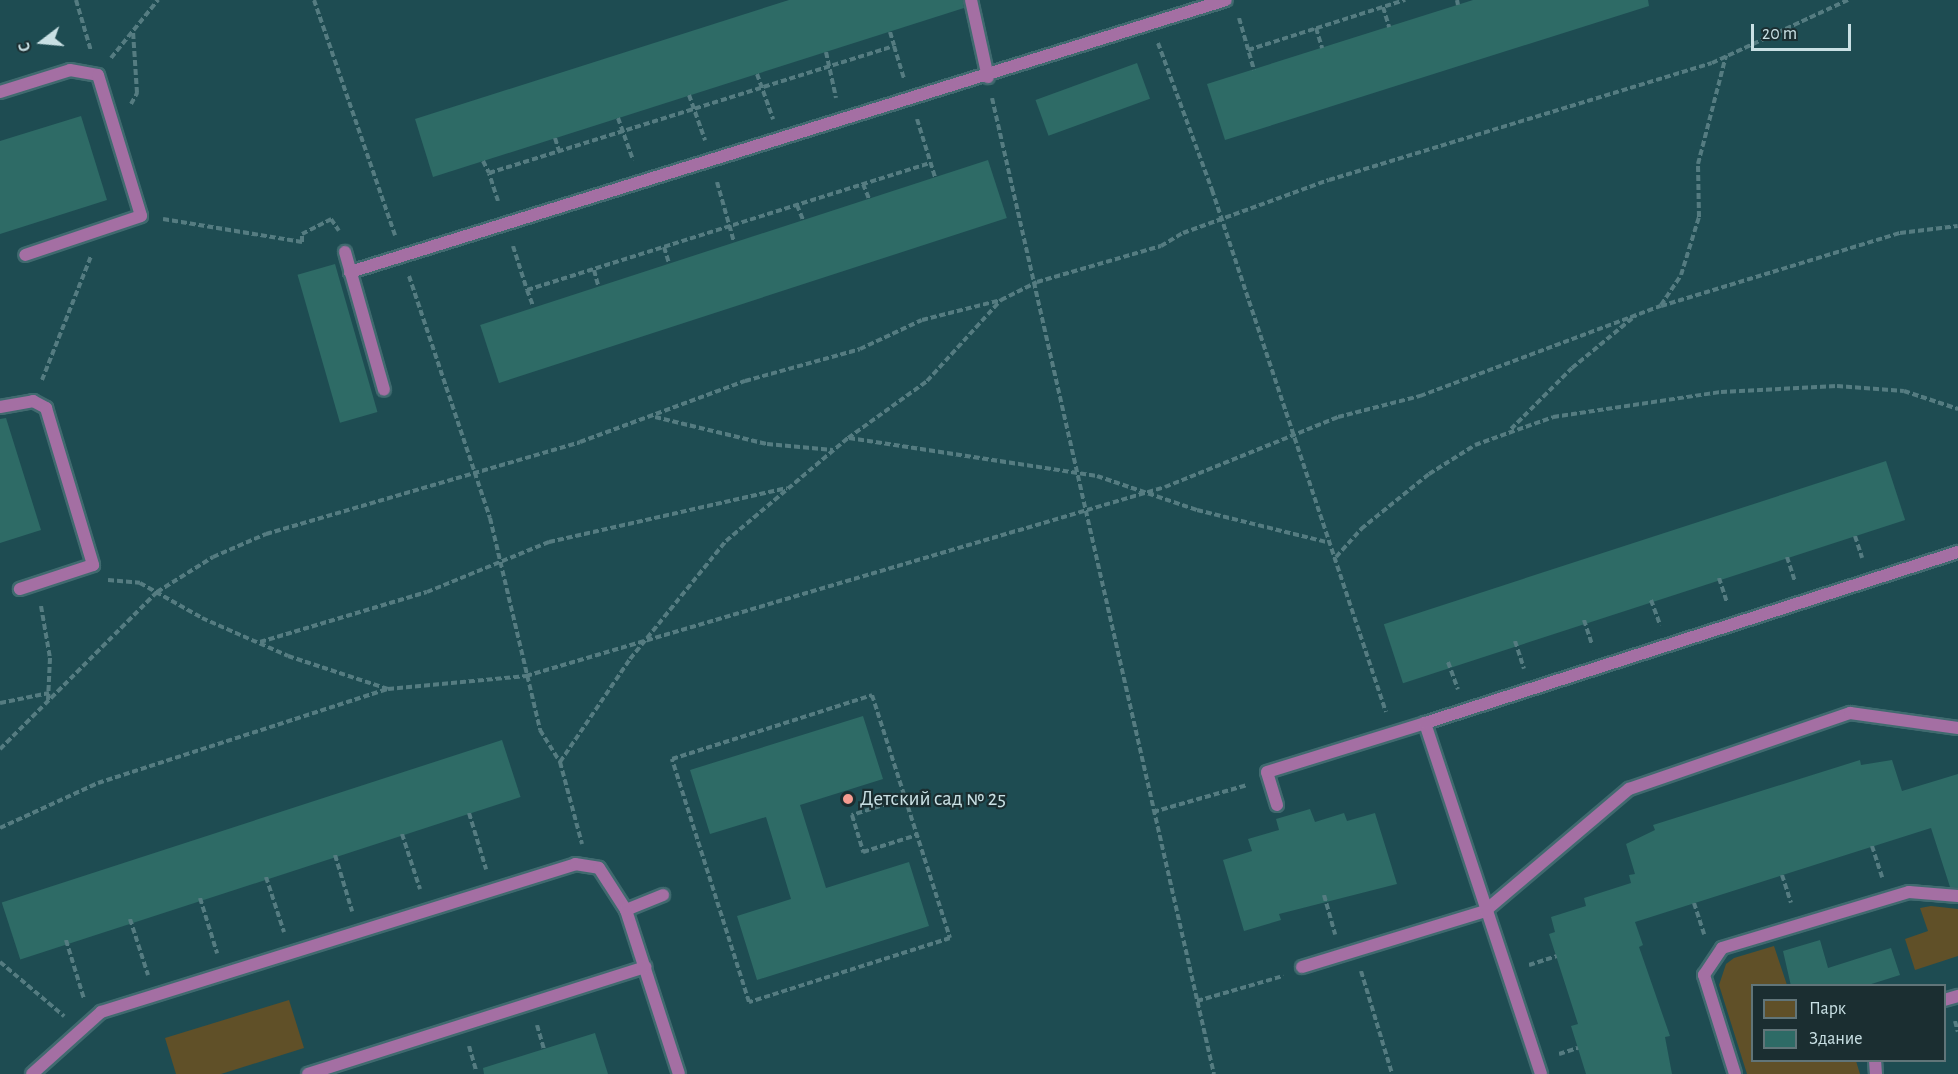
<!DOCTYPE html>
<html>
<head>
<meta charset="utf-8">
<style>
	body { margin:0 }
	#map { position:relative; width:1958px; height:1074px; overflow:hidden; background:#1e4c52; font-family:"Alegreya Sans",sans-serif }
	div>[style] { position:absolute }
	.green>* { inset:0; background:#605028 }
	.building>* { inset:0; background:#2e6b66; transform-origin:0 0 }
	.path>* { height:4px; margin-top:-2px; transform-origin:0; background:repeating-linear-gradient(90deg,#557c81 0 6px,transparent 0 9px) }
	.roads { filter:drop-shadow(2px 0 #406a6f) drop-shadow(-2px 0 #406a6f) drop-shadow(0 2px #406a6f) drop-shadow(0 -2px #406a6f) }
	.lane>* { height:12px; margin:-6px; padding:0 6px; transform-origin:6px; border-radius:6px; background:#a46fa3 }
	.dots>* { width:16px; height:16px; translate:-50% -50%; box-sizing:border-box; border:3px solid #1b2e31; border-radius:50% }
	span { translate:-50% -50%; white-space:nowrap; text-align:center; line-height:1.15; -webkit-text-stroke:4.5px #1b2e31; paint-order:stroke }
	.poi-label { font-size:21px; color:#c9e0e4 }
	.left { translate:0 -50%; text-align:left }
	.legend { position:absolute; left:1751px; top:984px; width:195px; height:78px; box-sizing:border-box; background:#1b2e31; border:2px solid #617579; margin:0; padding:8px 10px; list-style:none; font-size:18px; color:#c9e0e4 }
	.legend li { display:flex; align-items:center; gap:12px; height:30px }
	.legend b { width:30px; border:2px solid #617579 }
	.north { position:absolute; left:12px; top:12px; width:60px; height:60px; -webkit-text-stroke:4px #1b2e31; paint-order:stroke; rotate:254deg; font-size:16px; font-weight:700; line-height:24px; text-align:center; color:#c9e0e4 }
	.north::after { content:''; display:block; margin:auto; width:21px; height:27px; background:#c9e0e4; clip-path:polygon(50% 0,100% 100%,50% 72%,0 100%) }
	.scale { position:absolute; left:1751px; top:24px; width:100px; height:27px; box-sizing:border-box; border:3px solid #c9e0e4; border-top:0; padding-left:8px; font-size:18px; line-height:21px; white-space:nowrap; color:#c9e0e4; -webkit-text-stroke:4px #1b2e31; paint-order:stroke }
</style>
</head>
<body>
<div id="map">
	<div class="green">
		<div style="clip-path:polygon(1931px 906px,1958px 909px,1958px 956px,1915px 970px,1905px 939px,1928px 931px,1920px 908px)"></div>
		<div style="clip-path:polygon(1774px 946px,1787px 985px,1752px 986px,1752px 1060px,1856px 1061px,1860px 1074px,1747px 1074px,1719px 985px,1726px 964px,1734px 958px)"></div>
		<div style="clip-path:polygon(289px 1000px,304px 1048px,221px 1074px,176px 1074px,165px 1038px)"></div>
	</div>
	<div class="building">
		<div style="clip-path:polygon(789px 0,963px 0,964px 8px,433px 177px,415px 119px)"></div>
		<div style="clip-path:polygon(1473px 0,1648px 0,1649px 6px,1225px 140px,1207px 84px)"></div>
		<div style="left:1137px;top:63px;width:38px;height:108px;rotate:70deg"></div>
		<div style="clip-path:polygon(81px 116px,107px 200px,0 234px,0 141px)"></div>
		<div style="left:988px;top:160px;width:61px;height:534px;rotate:72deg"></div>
		<div style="left:335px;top:264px;width:154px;height:39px;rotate:74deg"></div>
		<div style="clip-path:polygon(6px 418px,41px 530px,0 543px,0 419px)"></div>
		<div style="left:1886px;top:461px;width:62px;height:528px;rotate:72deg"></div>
		<div style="clip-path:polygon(863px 716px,883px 779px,800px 805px,826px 888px,909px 862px,929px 926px,757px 980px,737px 916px,791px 899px,766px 817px,710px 834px,690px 770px)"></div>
		<div style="left:502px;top:740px;width:60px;height:526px;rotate:72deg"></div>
		<div style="clip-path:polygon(1860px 760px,1861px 765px,1892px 760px,1902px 791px,1958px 774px,1958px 888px,1950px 887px,1931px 828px,1635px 922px,1643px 945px,1639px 947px,1670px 1036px,1665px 1037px,1672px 1074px,1586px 1074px,1571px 1026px,1578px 1024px,1549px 934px,1555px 932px,1551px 917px,1586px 906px,1584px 898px,1631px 883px,1629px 875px,1635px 874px,1626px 844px,1655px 830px,1653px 825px)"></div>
		<div style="clip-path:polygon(1310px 809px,1315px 822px,1344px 813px,1347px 821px,1375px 813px,1397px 884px,1279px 914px,1281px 920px,1244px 931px,1223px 860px,1252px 851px,1248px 839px,1279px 830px,1276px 819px)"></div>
		<div style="clip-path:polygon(1820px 940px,1828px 968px,1891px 948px,1900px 975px,1865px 986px,1791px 986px,1783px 951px)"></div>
		<div style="clip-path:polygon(595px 1033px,608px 1074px,484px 1074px,483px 1068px)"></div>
	</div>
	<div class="path">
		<div style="left:76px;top:0;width:53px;rotate:73.6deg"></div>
		<div style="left:314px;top:0;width:249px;rotate:71deg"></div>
		<div style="left:1457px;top:0;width:5px;rotate:79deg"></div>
		<div style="left:1383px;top:7px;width:21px;rotate:73deg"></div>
		<div style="left:1239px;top:18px;width:54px;rotate:73.9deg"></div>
		<div style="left:1316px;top:28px;width:21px;rotate:73deg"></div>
		<div style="left:890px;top:32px;width:14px;rotate:73deg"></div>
		<div style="left:1158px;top:43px;width:157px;rotate:69.8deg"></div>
		<div style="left:1212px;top:190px;width:550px;rotate:71.57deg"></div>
		<div style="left:1248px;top:50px;width:165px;rotate:-17.7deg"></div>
		<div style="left:826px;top:52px;width:47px;rotate:77.7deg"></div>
		<div style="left:111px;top:58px;width:75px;rotate:-51deg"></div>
		<div style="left:757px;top:74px;width:48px;rotate:70.4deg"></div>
		<div style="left:689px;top:95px;width:48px;rotate:70.4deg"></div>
		<div style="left:992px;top:98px;width:1001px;rotate:77.19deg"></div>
		<div style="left:131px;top:104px;width:13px;rotate:-61deg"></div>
		<div style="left:137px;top:93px;width:62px;rotate:-93.7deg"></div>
		<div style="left:618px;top:118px;width:45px;rotate:70.3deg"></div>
		<div style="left:917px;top:119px;width:61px;rotate:72.8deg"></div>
		<div style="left:555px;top:138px;width:14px;rotate:73deg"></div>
		<div style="left:483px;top:161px;width:13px;rotate:63deg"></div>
		<div style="left:717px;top:182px;width:62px;rotate:74.2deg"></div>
		<div style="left:863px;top:184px;width:16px;rotate:68deg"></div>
		<div style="left:498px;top:201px;width:29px;rotate:-108deg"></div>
		<div style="left:489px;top:173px;width:424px;rotate:-17.4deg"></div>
		<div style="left:894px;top:46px;width:34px;rotate:73deg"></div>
		<div style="left:797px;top:205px;width:16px;rotate:68deg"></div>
		<div style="left:163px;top:219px;width:141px;rotate:9.4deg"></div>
		<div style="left:302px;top:242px;width:8px;rotate:-90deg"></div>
		<div style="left:302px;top:234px;width:33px;rotate:-27deg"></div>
		<div style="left:331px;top:219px;width:14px;rotate:56deg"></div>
		<div style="left:513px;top:246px;width:46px;rotate:72.3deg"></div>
		<div style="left:527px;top:290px;width:423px;rotate:-17.5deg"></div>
		<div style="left:664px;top:247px;width:17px;rotate:73deg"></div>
		<div style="left:594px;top:270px;width:16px;rotate:75deg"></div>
		<div style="left:409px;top:276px;width:255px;rotate:71.5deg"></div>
		<div style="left:490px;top:518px;width:218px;rotate:76.7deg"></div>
		<div style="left:540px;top:730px;width:38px;rotate:58deg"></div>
		<div style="left:560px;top:762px;width:85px;rotate:75deg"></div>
		<div style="left:527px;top:290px;width:17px;rotate:69deg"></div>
		<div style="left:1661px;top:305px;width:36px;rotate:-56deg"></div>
		<div style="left:1681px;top:275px;width:61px;rotate:-72.8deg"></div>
		<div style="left:1699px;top:217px;width:53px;rotate:-91.1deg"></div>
		<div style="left:1698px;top:164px;width:112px;rotate:-75.5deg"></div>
		<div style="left:42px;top:380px;width:133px;rotate:-68.4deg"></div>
		<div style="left:655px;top:417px;width:115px;rotate:13.6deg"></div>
		<div style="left:767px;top:444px;width:66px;rotate:5.2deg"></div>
		<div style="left:1511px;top:429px;width:86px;rotate:-45deg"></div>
		<div style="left:1572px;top:368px;width:83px;rotate:-39.6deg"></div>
		<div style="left:849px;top:438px;width:251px;rotate:8.7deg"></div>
		<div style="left:1097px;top:476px;width:106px;rotate:18.8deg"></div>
		<div style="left:1197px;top:510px;width:137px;rotate:13.9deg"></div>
		<div style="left:1855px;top:536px;width:23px;rotate:72deg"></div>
		<div style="left:1336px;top:557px;width:38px;rotate:-48deg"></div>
		<div style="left:1361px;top:529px;width:87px;rotate:-39deg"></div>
		<div style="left:1429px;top:474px;width:54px;rotate:-32.2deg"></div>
		<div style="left:1475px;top:445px;width:83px;rotate:-19.7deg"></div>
		<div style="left:1553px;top:417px;width:170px;rotate:-8.5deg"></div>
		<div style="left:1721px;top:392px;width:116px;rotate:-3deg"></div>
		<div style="left:1837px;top:386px;width:67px;rotate:4.3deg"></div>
		<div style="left:1904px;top:391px;width:57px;rotate:18.4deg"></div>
		<div style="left:1787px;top:557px;width:26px;rotate:72deg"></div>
		<div style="left:1719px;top:578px;width:26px;rotate:72deg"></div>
		<div style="left:108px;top:580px;width:32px;rotate:5deg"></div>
		<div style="left:140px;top:583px;width:71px;rotate:29.4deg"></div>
		<div style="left:202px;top:618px;width:94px;rotate:23.8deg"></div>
		<div style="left:288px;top:656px;width:105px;rotate:18.3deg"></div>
		<div style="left:388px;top:689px;width:139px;rotate:-5.4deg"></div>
		<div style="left:526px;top:676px;width:666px;rotate:-16.48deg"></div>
		<div style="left:1165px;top:487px;width:187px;rotate:-22deg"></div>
		<div style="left:1338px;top:417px;width:85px;rotate:-14.4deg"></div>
		<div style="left:1420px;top:396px;width:257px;rotate:-20.5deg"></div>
		<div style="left:1661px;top:306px;width:250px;rotate:-17deg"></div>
		<div style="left:1900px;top:233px;width:58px;rotate:-6.9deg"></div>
		<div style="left:1651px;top:600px;width:27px;rotate:70deg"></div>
		<div style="left:41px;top:606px;width:53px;rotate:80.2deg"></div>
		<div style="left:50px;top:658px;width:42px;rotate:92.7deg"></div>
		<div style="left:1584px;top:620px;width:26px;rotate:72deg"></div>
		<div style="left:1515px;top:641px;width:29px;rotate:72deg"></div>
		<div style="left:260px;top:642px;width:174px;rotate:-16.7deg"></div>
		<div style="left:427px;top:592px;width:132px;rotate:-22.3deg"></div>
		<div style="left:549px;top:542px;width:244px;rotate:-12.8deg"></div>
		<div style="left:1448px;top:662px;width:29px;rotate:70deg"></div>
		<div style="left:872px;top:695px;width:255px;rotate:72.2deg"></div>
		<div style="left:950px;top:938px;width:211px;rotate:162.3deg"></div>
		<div style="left:749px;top:1002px;width:255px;rotate:-107.6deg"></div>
		<div style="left:672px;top:759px;width:210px;rotate:-17.7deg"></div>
		<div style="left:0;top:703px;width:50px;rotate:-11.5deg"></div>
		<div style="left:0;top:749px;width:222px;rotate:-45deg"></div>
		<div style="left:157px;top:592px;width:66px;rotate:-32deg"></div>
		<div style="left:213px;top:557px;width:58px;rotate:-23.5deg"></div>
		<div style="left:266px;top:534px;width:327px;rotate:-16.3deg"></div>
		<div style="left:580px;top:442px;width:176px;rotate:-20.3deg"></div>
		<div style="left:745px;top:381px;width:119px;rotate:-15.5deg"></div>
		<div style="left:860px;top:349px;width:68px;rotate:-25.1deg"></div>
		<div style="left:922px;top:320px;width:81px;rotate:-14.2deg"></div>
		<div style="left:1001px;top:300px;width:40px;rotate:-26.6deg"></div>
		<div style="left:1037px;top:282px;width:129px;rotate:-16.2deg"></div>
		<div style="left:1161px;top:246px;width:26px;rotate:-31deg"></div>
		<div style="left:1183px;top:233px;width:155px;rotate:-20deg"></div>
		<div style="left:1329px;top:180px;width:400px;rotate:-17deg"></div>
		<div style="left:1712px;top:63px;width:150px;rotate:-24.9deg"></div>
		<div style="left:560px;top:762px;width:125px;rotate:-55.8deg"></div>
		<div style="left:630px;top:659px;width:152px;rotate:-50.9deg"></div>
		<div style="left:726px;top:541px;width:160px;rotate:-40.2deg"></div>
		<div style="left:848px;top:438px;width:97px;rotate:-35.8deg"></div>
		<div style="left:927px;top:381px;width:110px;rotate:-47.6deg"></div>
		<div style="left:905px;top:798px;width:56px;rotate:162.2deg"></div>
		<div style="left:852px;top:815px;width:39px;rotate:73deg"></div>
		<div style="left:863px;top:852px;width:57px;rotate:-17.5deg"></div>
		<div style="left:1153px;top:812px;width:98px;rotate:-16deg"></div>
		<div style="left:469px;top:813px;width:59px;rotate:73.1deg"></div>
		<div style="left:0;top:828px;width:108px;rotate:-24.7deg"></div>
		<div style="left:98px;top:783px;width:305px;rotate:-18deg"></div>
		<div style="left:402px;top:834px;width:58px;rotate:71.9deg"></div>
		<div style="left:1872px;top:846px;width:33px;rotate:72deg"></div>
		<div style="left:335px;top:855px;width:59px;rotate:73.1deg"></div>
		<div style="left:1782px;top:875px;width:29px;rotate:72deg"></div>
		<div style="left:266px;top:877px;width:58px;rotate:71.9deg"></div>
		<div style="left:1324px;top:895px;width:41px;rotate:74.2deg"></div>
		<div style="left:200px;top:898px;width:58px;rotate:72.8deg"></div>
		<div style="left:1694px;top:903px;width:33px;rotate:72deg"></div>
		<div style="left:130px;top:919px;width:59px;rotate:72.2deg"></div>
		<div style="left:66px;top:940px;width:62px;rotate:73deg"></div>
		<div style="left:0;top:962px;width:84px;rotate:40.2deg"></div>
		<div style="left:1529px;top:965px;width:29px;rotate:-18deg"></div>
		<div style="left:1361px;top:971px;width:108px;rotate:73.2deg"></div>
		<div style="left:1197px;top:1001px;width:90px;rotate:-16.2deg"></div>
		<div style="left:1955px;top:1021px;width:11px;rotate:75deg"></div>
		<div style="left:537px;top:1025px;width:25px;rotate:74deg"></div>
		<div style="left:469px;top:1046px;width:25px;rotate:74deg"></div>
		<div style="left:1559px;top:1054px;width:20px;rotate:-18deg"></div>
	</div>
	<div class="roads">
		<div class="lane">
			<div style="left:971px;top:0;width:79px;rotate:77.6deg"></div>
			<div style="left:0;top:92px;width:73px;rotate:-17.4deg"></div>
			<div style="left:70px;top:70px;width:28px;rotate:10deg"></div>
			<div style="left:98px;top:75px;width:147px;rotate:73deg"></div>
			<div style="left:141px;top:216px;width:122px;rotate:161.4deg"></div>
			<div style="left:345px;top:252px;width:143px;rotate:74.2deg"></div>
			<div style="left:350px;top:272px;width:917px;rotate:-17.25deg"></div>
			<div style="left:0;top:407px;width:34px;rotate:-10deg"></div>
			<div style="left:33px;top:401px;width:15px;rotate:28deg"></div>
			<div style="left:46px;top:408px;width:164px;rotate:73.3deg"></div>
			<div style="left:93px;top:565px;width:77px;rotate:161.8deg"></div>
			<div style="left:1277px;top:805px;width:34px;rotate:-107deg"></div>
			<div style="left:1267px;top:772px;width:165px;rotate:-17.2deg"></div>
			<div style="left:626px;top:910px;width:40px;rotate:-22deg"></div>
			<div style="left:1302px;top:967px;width:191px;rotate:-17deg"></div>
			<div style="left:1485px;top:911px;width:189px;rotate:-40.3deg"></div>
			<div style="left:1629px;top:789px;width:234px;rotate:-19deg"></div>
			<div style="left:1850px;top:713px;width:109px;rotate:7.9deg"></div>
			<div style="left:1944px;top:1000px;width:15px;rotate:-16deg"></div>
			<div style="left:1875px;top:1060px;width:14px;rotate:86deg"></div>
			<div style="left:32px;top:1074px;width:93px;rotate:-41.9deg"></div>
			<div style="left:101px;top:1012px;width:497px;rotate:-17.3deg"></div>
			<div style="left:575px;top:864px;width:24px;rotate:9deg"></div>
			<div style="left:599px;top:868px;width:50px;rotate:57.3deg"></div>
			<div style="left:626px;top:910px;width:172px;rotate:72.1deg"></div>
			<div style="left:308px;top:1074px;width:354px;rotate:-17.6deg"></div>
			<div style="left:1541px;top:1074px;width:370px;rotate:-108.3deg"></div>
			<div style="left:1425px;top:723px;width:560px;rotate:-17.79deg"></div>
			<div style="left:1735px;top:1074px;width:104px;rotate:-107.4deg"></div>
			<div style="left:1704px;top:975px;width:32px;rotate:-56deg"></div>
			<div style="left:1722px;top:948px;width:195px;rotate:-16.7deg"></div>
			<div style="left:1909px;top:892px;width:49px;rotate:4.7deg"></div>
		</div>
	</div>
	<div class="dots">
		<div style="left:848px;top:799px;background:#f59c91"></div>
	</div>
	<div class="poi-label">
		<span class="left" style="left:860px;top:799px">Детский сад № 25</span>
	</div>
	<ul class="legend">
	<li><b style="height:16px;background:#605028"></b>Парк</li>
	<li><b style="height:16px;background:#2e6b66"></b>Здание</li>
	</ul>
	<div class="north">С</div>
	<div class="scale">20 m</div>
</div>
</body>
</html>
